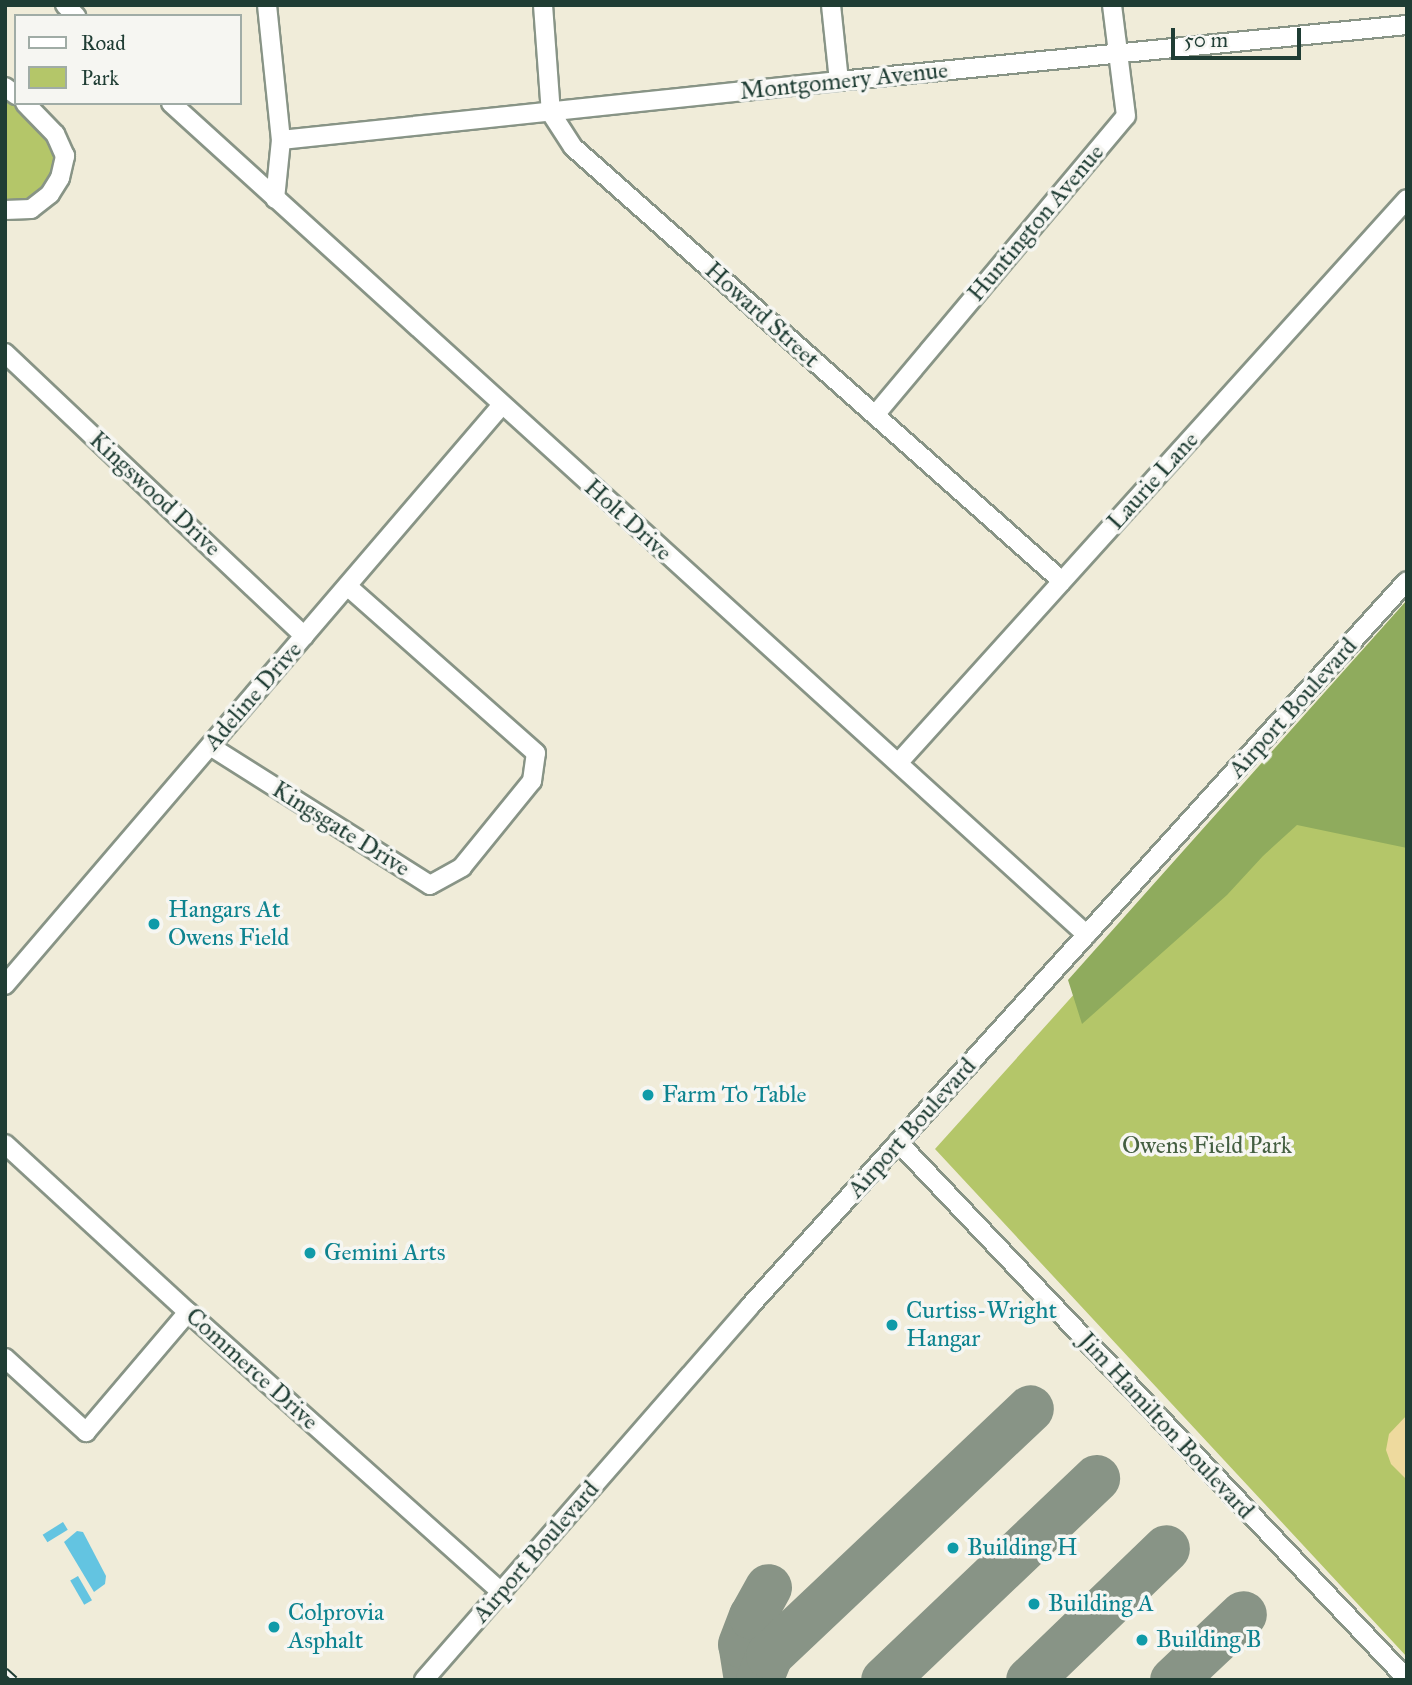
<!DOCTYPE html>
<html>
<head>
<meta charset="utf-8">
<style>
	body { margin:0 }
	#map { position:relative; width:1412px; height:1685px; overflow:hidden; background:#f0ecd9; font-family:"IM FELL Great Primer",serif }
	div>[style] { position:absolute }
	.green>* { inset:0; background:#b4c669 }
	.forest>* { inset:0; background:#8fab5d }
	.sand>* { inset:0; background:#eeda9e }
	.water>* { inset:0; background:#63c4e1; transform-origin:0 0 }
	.taxiway>* { height:47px; margin:-23.5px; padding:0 23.5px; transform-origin:23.5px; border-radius:23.5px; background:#889486 }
	.roads { filter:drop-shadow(2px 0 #889486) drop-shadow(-2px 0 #889486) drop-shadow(0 2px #889486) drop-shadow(0 -2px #889486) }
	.minor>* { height:18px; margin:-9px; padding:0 9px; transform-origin:9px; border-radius:9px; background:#fff }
	.rail>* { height:8px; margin-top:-4px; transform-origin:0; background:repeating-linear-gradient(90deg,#f6f6f2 0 16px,#1f3d34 0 32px); box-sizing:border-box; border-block:2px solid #1f3d34 }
	.dots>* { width:19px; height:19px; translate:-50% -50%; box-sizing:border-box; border:4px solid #f6f6f2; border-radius:50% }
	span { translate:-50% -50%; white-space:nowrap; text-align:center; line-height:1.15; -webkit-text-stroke:7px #f6f6f2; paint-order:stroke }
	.street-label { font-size:24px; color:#1f3d34 }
	.culture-label { font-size:24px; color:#0d838f }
	.left { translate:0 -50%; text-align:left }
	.park-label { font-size:24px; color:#445f41 }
	.frame { position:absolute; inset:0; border:7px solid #1f3d34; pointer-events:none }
	.legend { position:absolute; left:14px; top:14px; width:228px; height:91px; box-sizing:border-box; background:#f6f6f2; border:2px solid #a0aca6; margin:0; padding:9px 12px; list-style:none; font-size:21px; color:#1f3d34 }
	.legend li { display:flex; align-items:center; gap:14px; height:35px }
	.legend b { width:35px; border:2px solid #a0aca6 }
	.scale { position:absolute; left:1171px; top:28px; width:130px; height:32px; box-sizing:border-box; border:4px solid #1f3d34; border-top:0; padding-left:9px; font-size:21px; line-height:24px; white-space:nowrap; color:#1f3d34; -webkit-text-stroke:5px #f6f6f2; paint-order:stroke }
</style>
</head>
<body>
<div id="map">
	<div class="green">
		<div style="clip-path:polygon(5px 87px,25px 103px,65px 156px,50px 194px,5px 210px)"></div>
		<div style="clip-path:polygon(1407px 605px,1407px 1657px,935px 1149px,1139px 922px)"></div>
	</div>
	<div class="forest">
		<div style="clip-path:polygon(1407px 600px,1407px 848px,1297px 825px,1263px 856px,1227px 895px,1082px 1024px,1068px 980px)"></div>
	</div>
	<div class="sand">
		<div style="clip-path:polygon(1407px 1415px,1407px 1480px,1391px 1464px,1386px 1450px,1389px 1434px)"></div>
	</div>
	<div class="water">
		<div style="left:63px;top:1522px;width:9px;height:24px;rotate:58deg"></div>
		<div style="clip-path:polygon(77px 1531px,83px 1532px,106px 1576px,105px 1584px,94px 1592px,64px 1542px)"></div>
		<div style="left:78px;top:1576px;width:28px;height:9px;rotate:60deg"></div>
	</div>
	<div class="taxiway">
		<div style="left:747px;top:1680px;width:36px;rotate:-99deg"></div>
		<div style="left:741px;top:1644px;width:30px;rotate:-69deg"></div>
		<div style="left:752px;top:1616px;width:33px;rotate:-61deg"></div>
		<div style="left:759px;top:1680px;width:27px;rotate:-68deg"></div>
		<div style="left:769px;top:1655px;width:359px;rotate:-43.4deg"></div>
		<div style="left:884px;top:1680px;width:293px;rotate:-43.6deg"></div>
		<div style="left:1029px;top:1680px;width:190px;rotate:-43.9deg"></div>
		<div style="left:1173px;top:1680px;width:96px;rotate:-43.3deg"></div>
	</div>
	<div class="roads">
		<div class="minor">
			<div style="left:65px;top:5px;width:16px;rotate:45deg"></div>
			<div style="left:267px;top:5px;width:136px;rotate:84.1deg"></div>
			<div style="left:281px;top:140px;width:59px;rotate:95.8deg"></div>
			<div style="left:543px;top:5px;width:108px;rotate:85.8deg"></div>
			<div style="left:551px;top:113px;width:40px;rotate:57.1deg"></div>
			<div style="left:573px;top:147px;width:654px;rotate:41.59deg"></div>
			<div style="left:831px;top:5px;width:76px;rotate:84deg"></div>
			<div style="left:5px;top:87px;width:14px;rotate:36deg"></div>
			<div style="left:171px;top:103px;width:1237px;rotate:42.25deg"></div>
			<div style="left:281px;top:140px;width:561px;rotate:-6.04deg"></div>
			<div style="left:839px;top:81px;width:571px;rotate:-5.63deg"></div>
			<div style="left:5px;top:210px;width:26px;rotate:-2deg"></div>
			<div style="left:31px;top:209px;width:24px;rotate:-38deg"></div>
			<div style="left:50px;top:194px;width:19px;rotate:-58deg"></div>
			<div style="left:60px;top:178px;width:23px;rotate:-77deg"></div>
			<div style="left:65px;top:156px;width:24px;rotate:-114deg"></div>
			<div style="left:55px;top:134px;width:43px;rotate:-134.1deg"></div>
			<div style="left:5px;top:353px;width:412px;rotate:43.4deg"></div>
			<div style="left:875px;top:415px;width:390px;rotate:-50deg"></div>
			<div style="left:1126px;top:116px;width:112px;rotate:-97.2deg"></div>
			<div style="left:210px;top:746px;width:260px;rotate:32.3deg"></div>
			<div style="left:430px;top:885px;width:37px;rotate:-29deg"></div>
			<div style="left:462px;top:867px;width:111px;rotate:-50.9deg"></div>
			<div style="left:532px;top:781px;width:28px;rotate:-82deg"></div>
			<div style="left:536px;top:753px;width:252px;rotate:-138.5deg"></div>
			<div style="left:899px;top:762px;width:758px;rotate:-47.94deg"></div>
			<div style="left:5px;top:985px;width:762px;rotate:-49.42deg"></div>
			<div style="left:898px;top:1142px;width:740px;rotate:46.53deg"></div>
			<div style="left:5px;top:1144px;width:248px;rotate:42.6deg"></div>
			<div style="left:188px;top:1312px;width:421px;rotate:41.8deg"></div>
			<div style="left:5px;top:1358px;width:110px;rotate:42.4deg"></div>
			<div style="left:86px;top:1432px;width:157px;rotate:-49.6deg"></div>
			<div style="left:424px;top:1680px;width:496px;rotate:-48.9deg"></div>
			<div style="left:750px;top:1306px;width:978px;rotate:-47.82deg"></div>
		</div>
	</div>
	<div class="rail">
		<div style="left:5px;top:1671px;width:13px;rotate:42deg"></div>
	</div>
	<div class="dots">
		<div style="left:154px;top:924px;background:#0f9aa8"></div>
		<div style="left:648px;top:1095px;background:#0f9aa8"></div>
		<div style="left:310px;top:1253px;background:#0f9aa8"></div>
		<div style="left:892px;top:1325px;background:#0f9aa8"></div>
		<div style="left:953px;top:1548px;background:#0f9aa8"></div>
		<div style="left:1034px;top:1604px;background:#0f9aa8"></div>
		<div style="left:274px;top:1627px;background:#0f9aa8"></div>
		<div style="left:1142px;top:1640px;background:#0f9aa8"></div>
	</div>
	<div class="street-label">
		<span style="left:844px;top:81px;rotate:-6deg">Montgomery Avenue</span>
		<span style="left:1036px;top:223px;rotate:-50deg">Huntington Avenue</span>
		<span style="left:762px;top:315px;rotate:42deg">Howard Street</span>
		<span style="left:1153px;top:481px;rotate:-48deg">Laurie Lane</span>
		<span style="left:155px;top:494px;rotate:43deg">Kingswood Drive</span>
		<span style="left:628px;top:520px;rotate:42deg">Holt Drive</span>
		<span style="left:253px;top:696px;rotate:-49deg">Adeline Drive</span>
		<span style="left:1293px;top:708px;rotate:-48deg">Airport Boulevard</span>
		<span style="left:341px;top:829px;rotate:32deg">Kingsgate Drive</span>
		<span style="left:912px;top:1128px;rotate:-48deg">Airport Boulevard</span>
		<span style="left:252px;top:1369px;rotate:42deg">Commerce Drive</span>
		<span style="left:1166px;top:1426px;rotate:47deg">Jim Hamilton Boulevard</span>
		<span style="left:536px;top:1552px;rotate:-49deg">Airport Boulevard</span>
	</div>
	<div class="culture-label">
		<span class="left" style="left:168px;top:924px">Hangars At<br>Owens Field</span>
		<span class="left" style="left:662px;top:1095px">Farm To Table</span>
		<span class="left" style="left:324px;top:1253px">Gemini Arts</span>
		<span class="left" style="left:906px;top:1325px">Curtiss-Wright<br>Hangar</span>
		<span class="left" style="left:967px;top:1548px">Building H</span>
		<span class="left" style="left:1048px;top:1604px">Building A</span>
		<span class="left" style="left:288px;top:1627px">Colprovia<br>Asphalt</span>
		<span class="left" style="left:1156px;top:1640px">Building B</span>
	</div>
	<div class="park-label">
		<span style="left:1207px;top:1146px">Owens Field Park</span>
	</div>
	<div class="frame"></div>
	<ul class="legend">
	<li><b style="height:9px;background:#fff"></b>Road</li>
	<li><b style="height:19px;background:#b4c669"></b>Park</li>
	</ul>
	<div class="scale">50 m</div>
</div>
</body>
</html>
